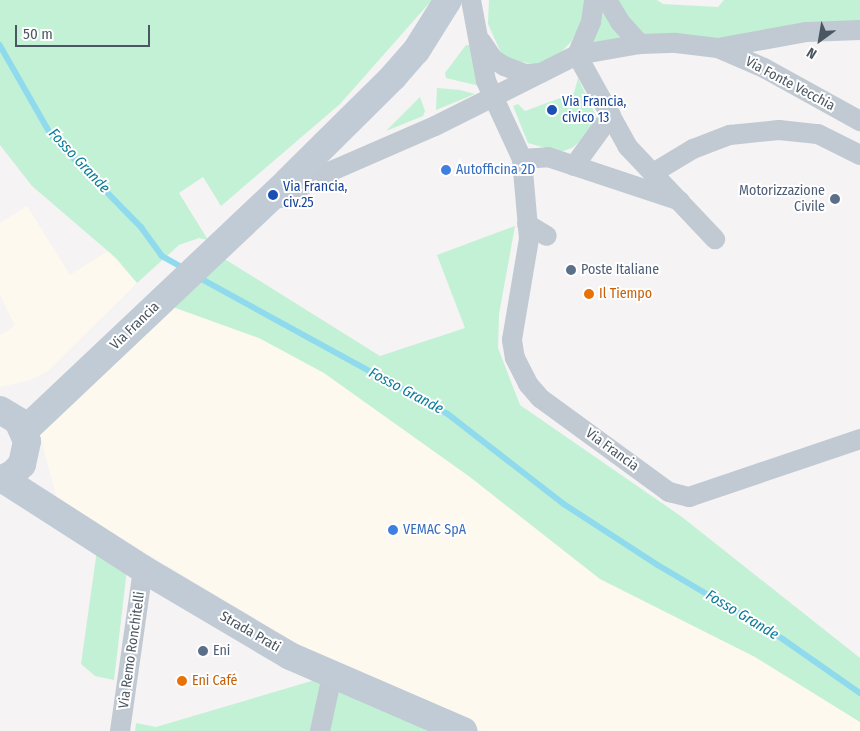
<!DOCTYPE html>
<html>
<head>
<meta charset="utf-8">
<style>
	body { margin:0 }
	#map { position:relative; width:860px; height:731px; overflow:hidden; background:#f5f3f3; font-family:"Fira Sans Condensed",sans-serif }
	div>[style] { position:absolute }
	.commercial>* { inset:0; background:#fdf9ef }
	.green>* { inset:0; background:#c3f1d5 }
	.stream>* { height:5.5px; margin:-2.75px; padding:0 2.75px; transform-origin:2.75px; border-radius:2.75px; background:#90daee }
	.street>* { height:20px; margin:-10px; padding:0 10px; transform-origin:10px; border-radius:10px; background:#c1cad2 }
	.secondary>* { height:28px; margin:-14px; padding:0 14px; transform-origin:14px; border-radius:14px; background:#c1cbd6 }
	.dots>* { width:14px; height:14px; translate:-50% -50%; box-sizing:border-box; border:2px solid #fff; border-radius:50% }
	span { translate:-50% -50%; white-space:nowrap; text-align:center; line-height:1.15; -webkit-text-stroke:4px #fff; paint-order:stroke }
	.street-label { font-size:14px; color:#4a5661 }
	.transit-label { font-size:14px; color:#164399 }
	.left { translate:0 -50%; text-align:left }
	.shop-label { font-size:14px; color:#366cbe }
	.service-label { font-size:14px; color:#4e5e75 }
	.right { translate:-100% -50%; text-align:right }
	.food-label { font-size:14px; color:#c56008 }
	.water-label { font-size:15px; color:#0c7c9b; font-style:italic }
	.north { position:absolute; left:795px; top:15px; width:50px; height:50px; -webkit-text-stroke:4px #fff; paint-order:stroke; rotate:212deg; font-size:14px; font-weight:700; line-height:20px; text-align:center; color:#4a5661 }
	.north::after { content:''; display:block; margin:auto; width:18px; height:22px; background:#4a5661; clip-path:polygon(50% 0,100% 100%,50% 72%,0 100%) }
	.scale { position:absolute; left:15px; top:25px; width:135px; height:22px; box-sizing:border-box; border:2px solid #4a5661; border-top:0; padding-left:6px; font-size:15px; line-height:18px; white-space:nowrap; color:#4a5661; -webkit-text-stroke:4px #fff; paint-order:stroke }
</style>
</head>
<body>
<div id="map">
	<div class="commercial">
		<div style="clip-path:polygon(27px 206px,70px 275px,108px 251px,137px 283px,48px 371px,30px 380px,0 387px,0 335px,15px 326px,0 295px,0 223px)"></div>
		<div style="clip-path:polygon(170px 306px,259px 338px,324px 373px,470px 477px,600px 579px,755px 657px,860px 722px,860px 731px,482px 731px,327px 663px,57px 499px,39px 432px)"></div>
	</div>
	<div class="green">
		<div style="clip-path:polygon(0 0,432px 0,340px 104px,221px 206px,203px 177px,179px 193px,208px 240px,199px 238px,179px 245px,137px 283px,116px 258px,32px 186px,0 145px)"></div>
		<div style="clip-path:polygon(489px 0,586px 0,583px 19px,571px 42px,560px 53px,536px 64px,514px 61px,502px 55px,488px 24px)"></div>
		<div style="clip-path:polygon(616px 0,657px 0,663px 4px,718px 7px,724px 0,860px 0,860px 23px,718px 41px,640px 44px)"></div>
		<div style="clip-path:polygon(600px 1px,623px 39px,591px 46px)"></div>
		<div style="clip-path:polygon(466px 45px,470px 45px,480px 86px,446px 78px,445px 73px)"></div>
		<div style="clip-path:polygon(578px 78px,598px 120px,585px 137px,572px 148px,560px 152px,528px 143px,513px 106px,518px 104px,525px 111px,574px 93px)"></div>
		<div style="clip-path:polygon(437px 88px,460px 90px,475px 94px,436px 110px)"></div>
		<div style="clip-path:polygon(420px 97px,425px 111px,423px 116px,386px 131px)"></div>
		<div style="clip-path:polygon(515px 226px,499px 314px,498px 348px,520px 405px,682px 517px,860px 658px,860px 722px,755px 657px,600px 579px,470px 477px,324px 373px,259px 338px,170px 306px,223px 258px,380px 356px,465px 328px,437px 255px)"></div>
		<div style="clip-path:polygon(97px 550px,127px 569px,114px 680px,95px 676px,81px 664px)"></div>
		<div style="clip-path:polygon(315px 680px,435px 731px,135px 731px,136px 723px,156px 727px)"></div>
	</div>
	<div class="stream">
		<div style="left:0;top:45px;width:105px;rotate:60.3deg"></div>
		<div style="left:52px;top:136px;width:129px;rotate:45.6deg"></div>
		<div style="left:142px;top:228px;width:34px;rotate:54deg"></div>
		<div style="left:162px;top:256px;width:25px;rotate:29deg"></div>
		<div style="left:198px;top:277px;width:285px;rotate:28.7deg"></div>
		<div style="left:448px;top:414px;width:147px;rotate:37.8deg"></div>
		<div style="left:564px;top:504px;width:112px;rotate:33deg"></div>
		<div style="left:658px;top:565px;width:145px;rotate:30.6deg"></div>
		<div style="left:783px;top:639px;width:94px;rotate:35deg"></div>
	</div>
	<div class="street">
		<div style="left:471px;top:0;width:82px;rotate:79.5deg"></div>
		<div style="left:486px;top:81px;width:86px;rotate:65.2deg"></div>
		<div style="left:522px;top:159px;width:80px;rotate:85deg"></div>
		<div style="left:529px;top:239px;width:102px;rotate:99.6deg"></div>
		<div style="left:512px;top:340px;width:18px;rotate:81deg"></div>
		<div style="left:515px;top:358px;width:29px;rotate:63deg"></div>
		<div style="left:528px;top:384px;width:18px;rotate:49deg"></div>
		<div style="left:540px;top:398px;width:160px;rotate:36.1deg"></div>
		<div style="left:669px;top:492px;width:21px;rotate:14deg"></div>
		<div style="left:689px;top:497px;width:181px;rotate:-18.7deg"></div>
		<div style="left:607px;top:0;width:26px;rotate:59deg"></div>
		<div style="left:620px;top:22px;width:30px;rotate:48deg"></div>
		<div style="left:481px;top:41px;width:22px;rotate:56deg"></div>
		<div style="left:493px;top:59px;width:13px;rotate:32deg"></div>
		<div style="left:504px;top:66px;width:22px;rotate:21deg"></div>
		<div style="left:525px;top:74px;width:16px;rotate:-4deg"></div>
		<div style="left:718px;top:48px;width:50px;rotate:23.5deg"></div>
		<div style="left:764px;top:68px;width:110px;rotate:28.9deg"></div>
		<div style="left:577px;top:55px;width:105px;rotate:61deg"></div>
		<div style="left:628px;top:147px;width:127px;rotate:46.6deg"></div>
		<div style="left:577px;top:55px;width:36px;rotate:-67deg"></div>
		<div style="left:591px;top:22px;width:22px;rotate:-82deg"></div>
		<div style="left:522px;top:159px;width:26px;rotate:-4deg"></div>
		<div style="left:548px;top:157px;width:139px;rotate:18.4deg"></div>
		<div style="left:574px;top:166px;width:63px;rotate:-54deg"></div>
		<div style="left:653px;top:173px;width:47px;rotate:-31deg"></div>
		<div style="left:693px;top:149px;width:40px;rotate:-21deg"></div>
		<div style="left:730px;top:135px;width:49px;rotate:-5.8deg"></div>
		<div style="left:779px;top:130px;width:39px;rotate:6deg"></div>
		<div style="left:818px;top:134px;width:47px;rotate:26.6deg"></div>
		<div style="left:281px;top:198px;width:45px;rotate:-29.4deg"></div>
		<div style="left:320px;top:176px;width:125px;rotate:-23.5deg"></div>
		<div style="left:435px;top:126px;width:159px;rotate:-26.6deg"></div>
		<div style="left:577px;top:55px;width:64px;rotate:-9.9deg"></div>
		<div style="left:640px;top:44px;width:36px;rotate:-2deg"></div>
		<div style="left:676px;top:43px;width:42px;rotate:6.8deg"></div>
		<div style="left:718px;top:48px;width:89px;rotate:-10.3deg"></div>
		<div style="left:806px;top:32px;width:54px;rotate:-2.1deg"></div>
		<div style="left:527px;top:224px;width:23px;rotate:31deg"></div>
		<div style="left:120px;top:731px;width:164px;rotate:-81.9deg"></div>
		<div style="left:320px;top:731px;width:56px;rotate:-77.7deg"></div>
	</div>
	<div class="secondary">
		<div style="left:0;top:410px;width:21px;rotate:31deg"></div>
		<div style="left:18px;top:421px;width:22px;rotate:66deg"></div>
		<div style="left:27px;top:441px;width:24px;rotate:102deg"></div>
		<div style="left:22px;top:464px;width:12px;rotate:132deg"></div>
		<div style="left:14px;top:473px;width:16px;rotate:153deg"></div>
		<div style="left:24px;top:431px;width:364px;rotate:-43.4deg"></div>
		<div style="left:288px;top:181px;width:148px;rotate:-44.7deg"></div>
		<div style="left:393px;top:77px;width:35px;rotate:-49deg"></div>
		<div style="left:416px;top:51px;width:60px;rotate:-57.9deg"></div>
		<div style="left:3px;top:479px;width:166px;rotate:32.7deg"></div>
		<div style="left:143px;top:569px;width:171px;rotate:30.6deg"></div>
		<div style="left:290px;top:656px;width:189px;rotate:23.4deg"></div>
	</div>
	<div class="dots">
		<div style="left:552px;top:110px;background:#1a4fb4"></div>
		<div style="left:446px;top:170px;background:#3f7fe0"></div>
		<div style="left:273px;top:195px;background:#1a4fb4"></div>
		<div style="left:835px;top:199px;background:#5c6f8a"></div>
		<div style="left:571px;top:270px;background:#5c6f8a"></div>
		<div style="left:589px;top:294px;background:#e8710a"></div>
		<div style="left:393px;top:530px;background:#3f7fe0"></div>
		<div style="left:203px;top:651px;background:#5c6f8a"></div>
		<div style="left:182px;top:681px;background:#e8710a"></div>
	</div>
	<div class="street-label">
		<span style="left:790px;top:84px;rotate:28deg">Via Fonte Vecchia</span>
		<span style="left:135px;top:326px;rotate:-44deg">Via Francia</span>
		<span style="left:612px;top:450px;rotate:36deg">Via Francia</span>
		<span style="left:250px;top:632px;rotate:30deg">Strada Prati</span>
		<span style="left:132px;top:650px;rotate:-82deg">Via Remo Ronchitelli</span>
	</div>
	<div class="transit-label">
		<span class="left" style="left:562px;top:110px">Via Francia,<br>civico 13</span>
		<span class="left" style="left:283px;top:195px">Via Francia,<br>civ.25</span>
	</div>
	<div class="shop-label">
		<span class="left" style="left:456px;top:170px">Autofficina 2D</span>
		<span class="left" style="left:403px;top:530px">VEMAC SpA</span>
	</div>
	<div class="service-label">
		<span class="right" style="left:825px;top:199px">Motorizzazione<br>Civile</span>
		<span class="left" style="left:581px;top:270px">Poste Italiane</span>
		<span class="left" style="left:213px;top:651px">Eni</span>
	</div>
	<div class="food-label">
		<span class="left" style="left:599px;top:294px">Il Tiempo</span>
		<span class="left" style="left:192px;top:681px">Eni Café</span>
	</div>
	<div class="water-label">
		<span style="left:79px;top:161px;rotate:47deg">Fosso Grande</span>
		<span style="left:406px;top:391px;rotate:28deg">Fosso Grande</span>
		<span style="left:742px;top:615px;rotate:31deg">Fosso Grande</span>
	</div>
	<div class="north">N</div>
	<div class="scale">50 m</div>
</div>
</body>
</html>
